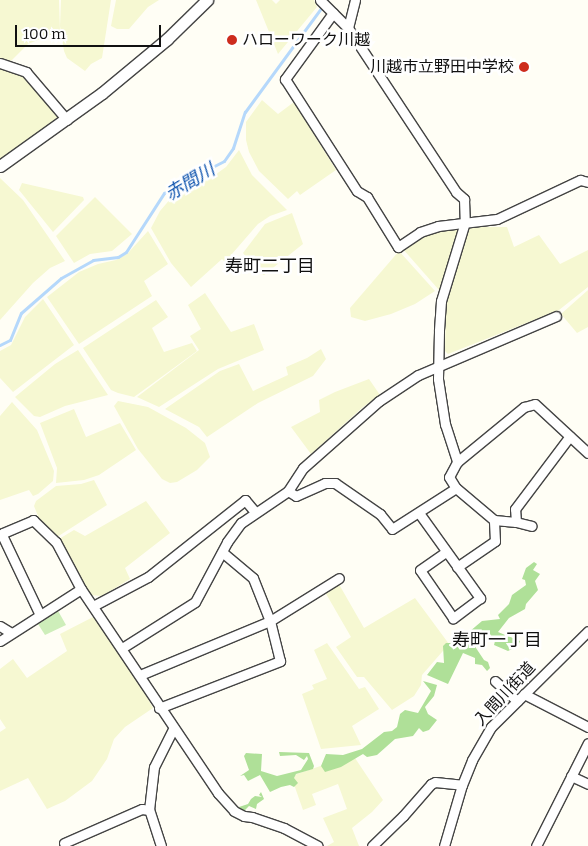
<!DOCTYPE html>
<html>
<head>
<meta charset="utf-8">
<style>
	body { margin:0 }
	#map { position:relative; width:588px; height:846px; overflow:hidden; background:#fffef5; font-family:Bitter,"Noto Sans JP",serif }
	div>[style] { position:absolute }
	.farmland>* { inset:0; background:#f6f8d2 }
	.green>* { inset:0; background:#ceeeba }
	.forest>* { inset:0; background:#afe098 }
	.stream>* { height:3px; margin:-1.5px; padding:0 1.5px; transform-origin:1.5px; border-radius:1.5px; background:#b5d8fb }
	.roads { filter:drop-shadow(1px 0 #444) drop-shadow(-1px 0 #444) drop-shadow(0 1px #444) drop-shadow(0 -1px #444) }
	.minor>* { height:9px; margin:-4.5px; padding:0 4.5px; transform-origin:4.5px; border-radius:4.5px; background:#fff }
	.tertiary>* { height:11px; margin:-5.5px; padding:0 5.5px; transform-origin:5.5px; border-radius:5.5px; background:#fff }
	.dots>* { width:14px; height:14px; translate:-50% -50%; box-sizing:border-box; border:2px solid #fff; border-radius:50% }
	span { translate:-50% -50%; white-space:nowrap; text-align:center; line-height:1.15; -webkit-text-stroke:5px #fff; paint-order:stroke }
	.poi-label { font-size:16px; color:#111 }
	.left { translate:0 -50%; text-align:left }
	.right { translate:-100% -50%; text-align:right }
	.street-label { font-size:16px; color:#111 }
	.water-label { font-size:18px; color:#0f54ae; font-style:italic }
	.neighbourhood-label { font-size:18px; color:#111 }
	.scale { position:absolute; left:15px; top:25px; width:146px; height:22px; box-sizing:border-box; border:2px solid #111; border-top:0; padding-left:6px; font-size:15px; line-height:18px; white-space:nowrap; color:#111; -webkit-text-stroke:4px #fff; paint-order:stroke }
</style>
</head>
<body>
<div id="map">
	<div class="farmland">
		<div style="clip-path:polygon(0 0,59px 0,60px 31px,28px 44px,11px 61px,0 58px)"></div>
		<div style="clip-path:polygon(61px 0,111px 0,102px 58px,91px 64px,85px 71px,67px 58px,64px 51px,60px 26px)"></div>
		<div style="clip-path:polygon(116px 0,159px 0,148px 7px,129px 29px,117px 29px,111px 26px)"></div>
		<div style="clip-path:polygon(256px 0,272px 0,276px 4px,280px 0,314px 0,317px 7px,278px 54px)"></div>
		<div style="clip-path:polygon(0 66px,24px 74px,63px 116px,0 159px)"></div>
		<div style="clip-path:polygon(262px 100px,278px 114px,294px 102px,336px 170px,300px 195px,297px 191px,288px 199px,259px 171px,249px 152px,246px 140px,246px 122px)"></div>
		<div style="clip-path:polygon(239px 150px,252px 175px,287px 210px,270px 216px,258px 224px,225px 262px,222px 259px,191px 287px,171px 263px,151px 228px,160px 211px,172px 197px,212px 177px,226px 167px)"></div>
		<div style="clip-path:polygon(0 178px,23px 200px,65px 261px,50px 268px,33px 283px,0 320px)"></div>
		<div style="clip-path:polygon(22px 183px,83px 197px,84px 200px,53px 232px,19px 190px)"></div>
		<div style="clip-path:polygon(95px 197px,132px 234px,112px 251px,90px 254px,74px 263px,56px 236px)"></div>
		<div style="clip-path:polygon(292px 213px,303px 244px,264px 275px,258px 272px,243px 253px,265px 224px)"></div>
		<div style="clip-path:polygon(470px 227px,507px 227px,514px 247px,539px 235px,560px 264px,588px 250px,588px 287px,559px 310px,448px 354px,445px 351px,446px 301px)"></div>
		<div style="clip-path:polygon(456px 228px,458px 232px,439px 290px,402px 248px,417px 236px,433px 230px)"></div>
		<div style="clip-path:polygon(148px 231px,168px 264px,144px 281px,152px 296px,79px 344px,47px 297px,79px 272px,98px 264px,116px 260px,128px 253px)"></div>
		<div style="clip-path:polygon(399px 251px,435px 291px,415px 304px,391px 314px,365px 321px,351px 317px,350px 308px)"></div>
		<div style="clip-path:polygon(588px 290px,588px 327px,577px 333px,561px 314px)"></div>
		<div style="clip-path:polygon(205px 293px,231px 332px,254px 324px,264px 350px,218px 369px,159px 407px,137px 397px,199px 350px,190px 336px,201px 329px,188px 305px)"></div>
		<div style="clip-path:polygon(43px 299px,74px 345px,13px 392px,0 378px,0 351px,11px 345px,25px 317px)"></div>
		<div style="clip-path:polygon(156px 300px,168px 317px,152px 328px,164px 352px,192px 343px,197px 351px,134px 397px,118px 393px,111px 390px,83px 348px)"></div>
		<div style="clip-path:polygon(321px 349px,326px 359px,313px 376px,258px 403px,207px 437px,199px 427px,165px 409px,220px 371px,239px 364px,253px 391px,288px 375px,286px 367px,307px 358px)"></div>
		<div style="clip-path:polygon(78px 350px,108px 395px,65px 406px,40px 417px,34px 416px,15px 397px,55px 364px)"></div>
		<div style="clip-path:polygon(369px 379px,380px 395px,363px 407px,311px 454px,291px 427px,320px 412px,319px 400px,335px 392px)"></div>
		<div style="clip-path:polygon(118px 401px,148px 407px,186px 428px,205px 443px,210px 457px,197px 470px,177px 482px,170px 483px,162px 479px,138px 449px,114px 406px)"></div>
		<div style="clip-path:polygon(12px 402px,37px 430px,54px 471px,53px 481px,38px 494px,33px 496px,29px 490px,0 500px,0 416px)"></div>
		<div style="clip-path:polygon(74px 409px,86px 437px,120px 423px,136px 450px,99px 475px,84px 480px,56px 483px,57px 468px,40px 423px)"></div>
		<div style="clip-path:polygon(94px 480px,107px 505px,57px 537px,46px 530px,38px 516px,34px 506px,36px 501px,56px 486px,81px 484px)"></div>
		<div style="clip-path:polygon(146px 501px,170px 533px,125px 568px,130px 579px,102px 596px,90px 595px,59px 539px,74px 530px,85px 536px)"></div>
		<div style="clip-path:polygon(336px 584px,340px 586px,364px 628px,415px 598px,449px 644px,422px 675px,421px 685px,414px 696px,392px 710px,364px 677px,357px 677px,336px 647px,351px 637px,325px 592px)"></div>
		<div style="clip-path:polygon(95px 616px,120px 649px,153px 708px,125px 727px,114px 739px,107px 759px,92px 781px,65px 801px,47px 809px,28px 778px,0 791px,0 732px,6px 728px,0 719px,0 669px,13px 659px,27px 678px,67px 651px,60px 634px)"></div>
		<div style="clip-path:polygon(327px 643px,359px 689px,365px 687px,379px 709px,352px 726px,361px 745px,321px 749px,302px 694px,314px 689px,312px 685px,327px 679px,314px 650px)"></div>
		<div style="clip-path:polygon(353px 755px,383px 800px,372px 812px,352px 828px,359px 846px,327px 846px,334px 842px,323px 818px,347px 809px,338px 784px,312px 794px,316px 805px,303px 810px,291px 776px)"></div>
	</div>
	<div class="green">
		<div style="clip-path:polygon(57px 609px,66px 625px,45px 635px,38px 624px,39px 619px)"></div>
	</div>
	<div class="forest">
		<div style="clip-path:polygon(534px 562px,537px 564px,533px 570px,540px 574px,535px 581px,538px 590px,526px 604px,525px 609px,509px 618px,498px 632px,520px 641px,518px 646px,508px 651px,494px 645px,495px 641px,490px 634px,474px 645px,484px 660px,488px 662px,490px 668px,487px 671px,482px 665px,475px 664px,475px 658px,463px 653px,448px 684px,427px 675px,437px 662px,444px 663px,443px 646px,446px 643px,456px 643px,482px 621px,500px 619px,498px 615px,509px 604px,512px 595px,526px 585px,525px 580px,522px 579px,526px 568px)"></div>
		<div style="clip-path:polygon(423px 681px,437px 685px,434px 696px,425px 707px,428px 714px,437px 720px,429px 730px,423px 732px,419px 728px,413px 736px,395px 739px,377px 755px,367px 757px,363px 754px,341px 767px,325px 772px,321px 766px,326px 754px,343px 755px,362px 749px,384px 732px,392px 731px,397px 727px,400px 714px,405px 710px,418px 713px,431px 691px)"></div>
		<div style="clip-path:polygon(279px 752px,309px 753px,314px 766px,313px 769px,296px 774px,294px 778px,298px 783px,294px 787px,290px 785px,281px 787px,270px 792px,260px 775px,248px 781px,244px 775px,240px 776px,249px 770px,244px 756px,246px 753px,262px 754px,261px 771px,277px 776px,301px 770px,308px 759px,307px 756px,304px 760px,296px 755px,280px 756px)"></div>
		<div style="clip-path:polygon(261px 792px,264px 799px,257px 804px,256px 809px,249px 806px,243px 812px,241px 811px,239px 807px,248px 804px,251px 799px,255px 796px,262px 797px,259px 795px)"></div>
	</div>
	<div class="stream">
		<div style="left:0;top:345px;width:11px;rotate:-27deg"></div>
		<div style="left:10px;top:340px;width:29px;rotate:-68deg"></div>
		<div style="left:21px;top:313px;width:53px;rotate:-41.2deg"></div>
		<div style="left:61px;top:278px;width:37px;rotate:-29deg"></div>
		<div style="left:93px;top:260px;width:25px;rotate:-7deg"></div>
		<div style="left:118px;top:257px;width:9px;rotate:-32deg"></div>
		<div style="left:126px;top:252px;width:70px;rotate:-57.2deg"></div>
		<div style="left:164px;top:193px;width:13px;rotate:-32deg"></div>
		<div style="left:175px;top:186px;width:55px;rotate:-27deg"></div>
		<div style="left:224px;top:161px;width:16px;rotate:-55deg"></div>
		<div style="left:233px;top:148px;width:38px;rotate:-72deg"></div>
		<div style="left:245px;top:112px;width:139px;rotate:-53.8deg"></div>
	</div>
	<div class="roads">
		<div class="minor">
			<div style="left:320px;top:0;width:40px;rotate:45deg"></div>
			<div style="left:348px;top:28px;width:196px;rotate:56.6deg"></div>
			<div style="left:456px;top:192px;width:11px;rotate:41deg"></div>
			<div style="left:464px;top:199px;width:23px;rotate:88deg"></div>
			<div style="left:465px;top:222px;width:83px;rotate:106.9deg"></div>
			<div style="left:441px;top:301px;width:30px;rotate:94deg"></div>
			<div style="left:439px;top:331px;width:48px;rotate:91.2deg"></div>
			<div style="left:438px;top:379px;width:46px;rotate:81.2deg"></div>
			<div style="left:445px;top:424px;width:40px;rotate:72deg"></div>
			<div style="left:457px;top:462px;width:17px;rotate:118deg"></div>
			<div style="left:449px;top:477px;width:13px;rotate:58deg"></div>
			<div style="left:333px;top:13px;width:82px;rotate:126deg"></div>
			<div style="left:285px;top:79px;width:133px;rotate:57.3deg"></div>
			<div style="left:357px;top:191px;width:12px;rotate:31deg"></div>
			<div style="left:367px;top:197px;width:59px;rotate:58.2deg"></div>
			<div style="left:398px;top:247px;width:27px;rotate:-34deg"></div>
			<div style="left:420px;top:232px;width:19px;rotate:-18deg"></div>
			<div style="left:438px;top:226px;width:59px;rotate:-6.8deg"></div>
			<div style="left:497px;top:219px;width:92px;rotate:-25.2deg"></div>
			<div style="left:580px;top:180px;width:8px;rotate:14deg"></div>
			<div style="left:348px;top:28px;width:29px;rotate:-76deg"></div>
			<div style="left:0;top:63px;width:28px;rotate:19deg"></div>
			<div style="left:26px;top:72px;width:63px;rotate:49.5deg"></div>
			<div style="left:457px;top:462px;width:87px;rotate:-39.4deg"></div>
			<div style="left:524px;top:407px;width:11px;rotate:-15deg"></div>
			<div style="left:535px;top:404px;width:72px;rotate:42.8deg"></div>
			<div style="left:288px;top:491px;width:9px;rotate:32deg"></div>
			<div style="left:296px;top:496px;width:32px;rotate:-24deg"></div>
			<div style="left:325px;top:483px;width:10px"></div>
			<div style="left:335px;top:483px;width:55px;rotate:34.6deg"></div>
			<div style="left:380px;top:514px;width:19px;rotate:51deg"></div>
			<div style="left:392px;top:529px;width:76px;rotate:-32.6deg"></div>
			<div style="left:456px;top:488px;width:50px;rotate:40.1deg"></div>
			<div style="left:494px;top:520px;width:22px;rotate:5deg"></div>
			<div style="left:516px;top:522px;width:16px;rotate:14deg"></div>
			<div style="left:419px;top:513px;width:105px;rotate:54.3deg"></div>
			<div style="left:480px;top:598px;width:34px;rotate:143deg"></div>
			<div style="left:453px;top:618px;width:58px;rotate:-124.5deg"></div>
			<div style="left:420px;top:570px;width:32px;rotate:-35deg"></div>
			<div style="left:516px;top:522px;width:13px;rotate:-94deg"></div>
			<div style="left:515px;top:509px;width:91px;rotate:-53deg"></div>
			<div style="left:457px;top:567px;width:46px;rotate:-34.4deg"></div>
			<div style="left:495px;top:541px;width:21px;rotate:-93deg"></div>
			<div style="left:93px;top:606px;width:62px;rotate:-27.8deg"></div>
			<div style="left:148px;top:577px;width:124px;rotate:-38.4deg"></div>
			<div style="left:245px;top:500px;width:16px;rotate:50deg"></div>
			<div style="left:40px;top:615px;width:86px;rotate:-115.4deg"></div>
			<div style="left:3px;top:537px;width:4px;rotate:-90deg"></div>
			<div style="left:3px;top:533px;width:33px;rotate:-23deg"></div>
			<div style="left:33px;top:520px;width:32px;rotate:44deg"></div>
			<div style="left:56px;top:542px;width:53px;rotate:62deg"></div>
			<div style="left:0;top:626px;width:13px;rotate:32deg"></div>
			<div style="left:0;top:641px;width:96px;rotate:-32.7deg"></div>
			<div style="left:81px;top:589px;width:246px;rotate:56.1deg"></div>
			<div style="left:218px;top:793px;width:24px;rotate:48deg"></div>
			<div style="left:234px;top:811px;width:11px;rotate:27deg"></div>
			<div style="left:244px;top:816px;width:8px;rotate:7deg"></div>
			<div style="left:252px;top:817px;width:34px;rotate:19deg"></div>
			<div style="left:284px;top:828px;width:38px;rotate:28deg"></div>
			<div style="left:122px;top:648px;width:86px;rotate:-32.2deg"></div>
			<div style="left:195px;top:602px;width:68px;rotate:-61.9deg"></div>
			<div style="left:227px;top:542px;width:24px;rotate:-54deg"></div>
			<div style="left:241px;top:523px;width:57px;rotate:-34.2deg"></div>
			<div style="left:288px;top:491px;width:27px;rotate:-57deg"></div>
			<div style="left:303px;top:468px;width:101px;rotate:-41.4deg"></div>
			<div style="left:379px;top:401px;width:47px;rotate:-33.7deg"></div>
			<div style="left:418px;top:375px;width:150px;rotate:-23.1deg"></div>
			<div style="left:140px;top:675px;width:141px;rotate:-22.6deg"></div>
			<div style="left:270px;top:621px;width:81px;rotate:-31.9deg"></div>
			<div style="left:495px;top:681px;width:30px;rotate:42deg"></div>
			<div style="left:524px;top:694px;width:72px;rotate:27.3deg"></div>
			<div style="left:159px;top:708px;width:130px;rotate:-21.2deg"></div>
			<div style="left:280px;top:661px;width:41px;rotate:-104deg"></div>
			<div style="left:270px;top:621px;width:46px;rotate:-111.6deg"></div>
			<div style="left:253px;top:578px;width:40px;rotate:-140deg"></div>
			<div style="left:571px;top:776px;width:19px;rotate:25deg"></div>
			<div style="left:64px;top:843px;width:85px;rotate:-23.6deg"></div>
			<div style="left:142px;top:809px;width:7px;rotate:8deg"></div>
			<div style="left:161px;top:846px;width:38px;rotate:-108deg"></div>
			<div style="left:149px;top:810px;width:43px;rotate:-83.4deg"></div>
			<div style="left:154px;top:767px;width:42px;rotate:-63.4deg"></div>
			<div style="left:372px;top:846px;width:43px;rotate:-44.1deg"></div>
			<div style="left:403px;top:816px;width:43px;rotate:-48.8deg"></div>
			<div style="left:431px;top:784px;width:4px;rotate:-27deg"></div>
			<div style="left:435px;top:782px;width:27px;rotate:6deg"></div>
			<div style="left:444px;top:846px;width:64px;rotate:-73.6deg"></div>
			<div style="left:462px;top:785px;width:27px;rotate:-68deg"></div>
			<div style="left:472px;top:760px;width:38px;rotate:-60deg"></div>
			<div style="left:491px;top:727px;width:136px;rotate:-44.7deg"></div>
			<div style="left:536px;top:846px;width:115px;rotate:-63.2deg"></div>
		</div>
		<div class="tertiary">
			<div style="left:0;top:166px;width:125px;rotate:-35.6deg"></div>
			<div style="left:102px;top:93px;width:85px;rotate:-39.7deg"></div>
			<div style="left:167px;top:39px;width:56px;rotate:-44.3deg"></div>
		</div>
	</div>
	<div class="dots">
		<div style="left:232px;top:40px;background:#cd2c1d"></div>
		<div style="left:524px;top:67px;background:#cd2c1d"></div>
	</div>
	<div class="poi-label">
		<span class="left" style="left:242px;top:40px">ハローワーク川越</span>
		<span class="right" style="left:514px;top:67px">川越市立野田中学校</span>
	</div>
	<div class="street-label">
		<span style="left:505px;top:694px;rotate:-47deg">入間川街道</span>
	</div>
	<div class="water-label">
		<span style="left:190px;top:182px;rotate:-31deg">赤間川</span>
	</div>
	<div class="neighbourhood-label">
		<span style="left:270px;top:266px">寿町二丁目</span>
		<span style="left:497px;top:640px">寿町一丁目</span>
	</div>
	<div class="scale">100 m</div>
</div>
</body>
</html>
